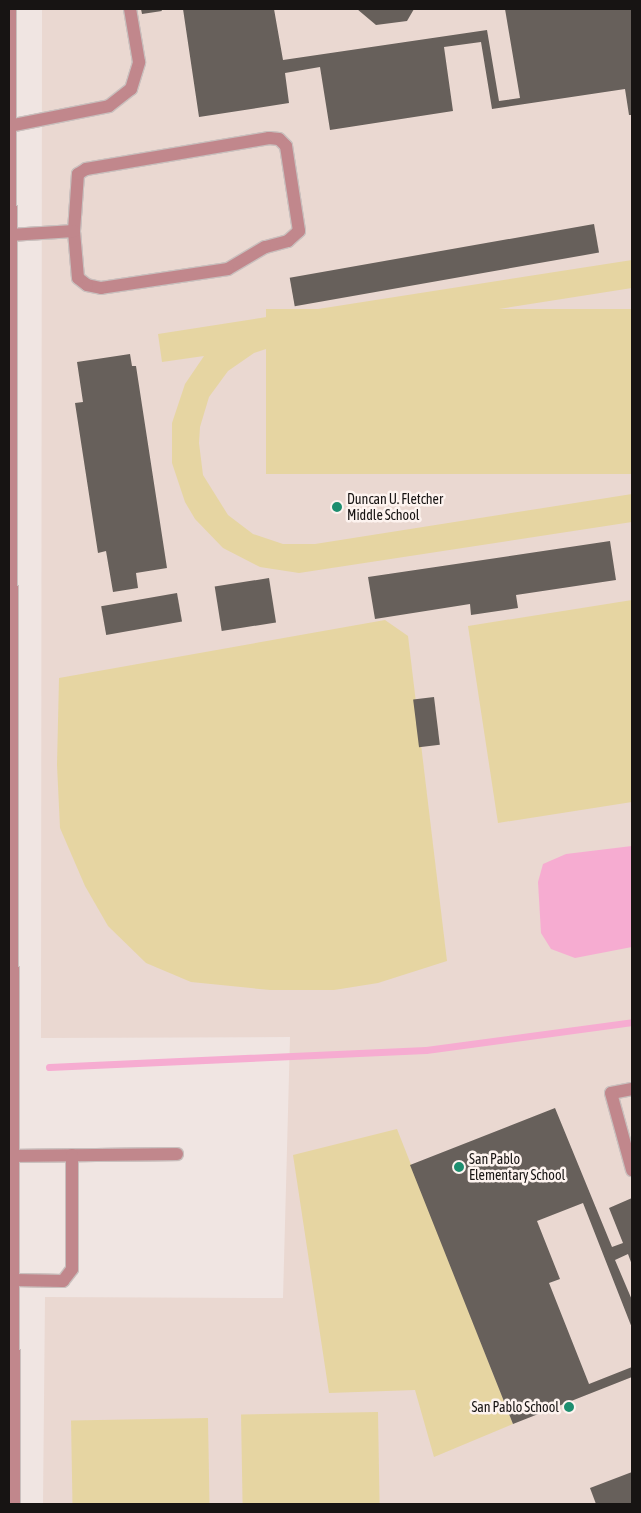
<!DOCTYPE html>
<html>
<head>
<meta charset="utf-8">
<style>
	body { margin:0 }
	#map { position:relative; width:641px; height:1513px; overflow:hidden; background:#f0e5e2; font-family:"Asap Condensed",sans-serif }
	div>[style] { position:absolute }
	.built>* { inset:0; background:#ead8d1 }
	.green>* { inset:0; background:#e6d5a2; transform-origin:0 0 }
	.water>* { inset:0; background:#f6acd1 }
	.stream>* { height:7px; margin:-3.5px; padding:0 3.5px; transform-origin:3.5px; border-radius:3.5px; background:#f6acd1 }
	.building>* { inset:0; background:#67605b; transform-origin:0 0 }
	.roads { filter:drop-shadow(1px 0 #c9bfbd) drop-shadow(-1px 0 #c9bfbd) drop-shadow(0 1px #c9bfbd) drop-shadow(0 -1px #c9bfbd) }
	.service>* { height:12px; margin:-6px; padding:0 6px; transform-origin:6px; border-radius:6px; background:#c1878c }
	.tertiary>* { height:12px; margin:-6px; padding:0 6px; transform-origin:6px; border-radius:6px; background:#c1878c }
	.dots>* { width:14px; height:14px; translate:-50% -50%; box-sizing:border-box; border:2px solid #fdf3ef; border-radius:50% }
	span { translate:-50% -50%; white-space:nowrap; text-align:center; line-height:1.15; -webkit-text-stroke:5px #fdf3ef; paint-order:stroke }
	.poi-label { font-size:14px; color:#171413 }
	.left { translate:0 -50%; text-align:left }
	.right { translate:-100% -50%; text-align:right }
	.frame { position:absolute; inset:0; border:10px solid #171413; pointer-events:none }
</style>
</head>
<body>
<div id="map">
	<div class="built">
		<div style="clip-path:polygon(42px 9px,632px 9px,632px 1504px,43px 1504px,45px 1297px,283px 1298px,290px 1037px,41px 1038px)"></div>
	</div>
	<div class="green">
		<div style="clip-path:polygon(632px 260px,632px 288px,284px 343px,254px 353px,228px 371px,209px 397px,200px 427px,199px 443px,203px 475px,228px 515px,253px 534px,283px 544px,315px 544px,632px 494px,632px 522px,299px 573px,260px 567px,223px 548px,195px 519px,185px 502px,172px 463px,172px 423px,185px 384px,204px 356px,162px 362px,158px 334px)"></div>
		<div style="left:632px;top:309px;width:165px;height:366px;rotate:90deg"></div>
		<div style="clip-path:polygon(632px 600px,632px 802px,498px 823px,468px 626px)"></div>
		<div style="clip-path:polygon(385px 620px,408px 636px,447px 961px,378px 983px,334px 990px,270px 990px,191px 982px,146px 963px,108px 926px,85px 886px,60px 828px,57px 765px,59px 678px)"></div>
		<div style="clip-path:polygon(397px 1129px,513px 1424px,434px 1457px,415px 1390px,329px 1393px,293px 1155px)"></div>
		<div style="left:378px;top:1412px;width:92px;height:137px;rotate:89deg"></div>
		<div style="left:208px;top:1418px;width:86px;height:137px;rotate:89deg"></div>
	</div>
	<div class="water">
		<div style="clip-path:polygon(632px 846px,632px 947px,575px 958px,551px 949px,541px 933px,538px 882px,543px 864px,566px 854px)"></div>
	</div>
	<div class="stream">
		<div style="left:49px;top:1067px;width:377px;rotate:-2.6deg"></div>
		<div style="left:426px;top:1050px;width:208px;rotate:-7.7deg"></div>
	</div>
	<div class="building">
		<div style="clip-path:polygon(141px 9px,161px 9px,162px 11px,142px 14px)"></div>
		<div style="clip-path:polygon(183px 9px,274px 9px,283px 60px,487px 30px,499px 101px,520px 98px,505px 9px,632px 9px,632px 115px,629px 115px,625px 89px,492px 109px,481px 42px,444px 47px,453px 111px,330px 130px,320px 67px,285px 73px,289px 103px,199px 117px)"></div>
		<div style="clip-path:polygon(357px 9px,414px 9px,407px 21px,376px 25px)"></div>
		<div style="left:594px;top:224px;width:29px;height:309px;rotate:80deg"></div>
		<div style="clip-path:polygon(130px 354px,132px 366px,136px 366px,167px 568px,136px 573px,138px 588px,113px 592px,106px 551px,98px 553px,75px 403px,83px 402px,77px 362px)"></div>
		<div style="clip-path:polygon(610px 541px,616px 580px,516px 595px,518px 608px,471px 615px,470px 604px,375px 619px,368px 577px)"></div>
		<div style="left:269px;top:578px;width:45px;height:55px;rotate:81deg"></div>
		<div style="left:177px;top:593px;width:29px;height:77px;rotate:80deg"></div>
		<div style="left:434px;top:697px;width:48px;height:21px;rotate:83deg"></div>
		<div style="clip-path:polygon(555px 1108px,612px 1247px,623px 1243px,609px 1208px,632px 1198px,632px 1265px,628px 1254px,615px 1260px,632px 1300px,632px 1328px,583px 1203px,537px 1221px,560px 1279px,549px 1283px,589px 1384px,632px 1367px,632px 1377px,513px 1424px,410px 1165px)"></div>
		<div style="clip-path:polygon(632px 1472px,632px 1504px,596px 1504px,590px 1488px)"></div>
	</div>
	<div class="roads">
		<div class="service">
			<div style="left:9px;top:126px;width:102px;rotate:-11.3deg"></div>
			<div style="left:109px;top:106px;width:28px;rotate:-38deg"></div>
			<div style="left:131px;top:89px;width:28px;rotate:-73deg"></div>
			<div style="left:139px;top:62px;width:54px;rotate:-99.6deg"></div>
			<div style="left:269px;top:138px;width:10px;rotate:6deg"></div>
			<div style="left:279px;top:139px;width:10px;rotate:45deg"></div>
			<div style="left:286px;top:146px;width:86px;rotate:81.3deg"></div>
			<div style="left:299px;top:231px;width:15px;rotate:138deg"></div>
			<div style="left:288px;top:241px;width:24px;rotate:165deg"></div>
			<div style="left:265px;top:247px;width:43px;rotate:149.3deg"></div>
			<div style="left:228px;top:269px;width:128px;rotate:171.5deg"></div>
			<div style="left:101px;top:288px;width:14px;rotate:-168deg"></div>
			<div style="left:87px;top:285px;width:11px;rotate:-142deg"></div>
			<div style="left:78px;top:278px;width:47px;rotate:-94.9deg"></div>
			<div style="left:74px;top:231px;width:57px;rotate:-86deg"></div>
			<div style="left:78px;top:174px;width:9px;rotate:-32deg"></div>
			<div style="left:86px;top:169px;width:186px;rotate:-9.6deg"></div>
			<div style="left:10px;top:235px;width:64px;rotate:-3.6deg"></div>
			<div style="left:632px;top:1089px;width:21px;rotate:169deg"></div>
			<div style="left:611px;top:1093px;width:80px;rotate:74.7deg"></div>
			<div style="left:15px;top:1156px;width:162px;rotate:-0.7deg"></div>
			<div style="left:9px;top:1283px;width:7px;rotate:-27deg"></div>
			<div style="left:15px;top:1280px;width:48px;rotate:1.2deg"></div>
			<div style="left:63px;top:1281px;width:15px;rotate:-53deg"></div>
			<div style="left:72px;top:1269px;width:114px;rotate:-90deg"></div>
		</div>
		<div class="tertiary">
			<div style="left:10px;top:9px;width:1495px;rotate:89.85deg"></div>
		</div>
	</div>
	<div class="dots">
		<div style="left:337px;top:507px;background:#1d8e6f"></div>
		<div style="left:459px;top:1167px;background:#1d8e6f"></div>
		<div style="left:569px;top:1407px;background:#1d8e6f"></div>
	</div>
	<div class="poi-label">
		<span class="left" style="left:347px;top:507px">Duncan U. Fletcher<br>Middle School</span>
		<span class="left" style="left:469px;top:1167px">San Pablo<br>Elementary School</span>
		<span class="right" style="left:559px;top:1407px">San Pablo School</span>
	</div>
	<div class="frame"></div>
</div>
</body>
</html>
